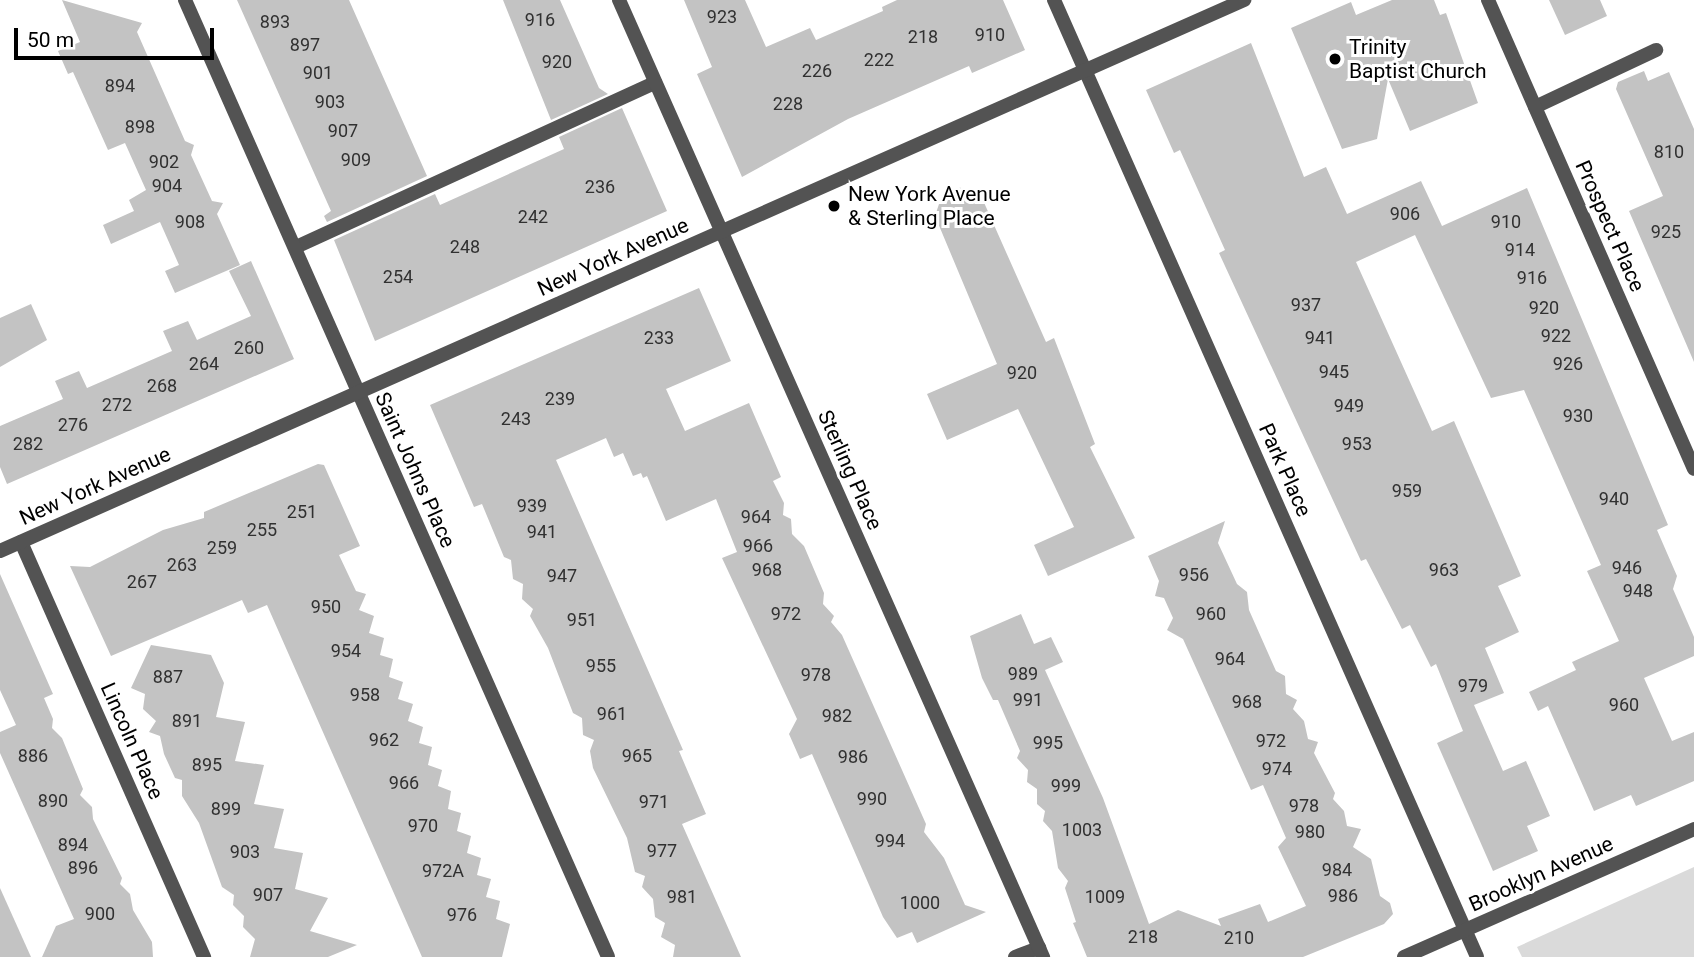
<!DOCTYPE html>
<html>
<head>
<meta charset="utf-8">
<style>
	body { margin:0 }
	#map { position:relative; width:1694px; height:957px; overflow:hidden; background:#fff; font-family:Roboto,sans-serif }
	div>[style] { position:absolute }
	.green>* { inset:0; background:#dadada }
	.building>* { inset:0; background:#c3c3c3 }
	.service>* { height:14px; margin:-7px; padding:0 7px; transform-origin:7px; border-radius:7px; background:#535353 }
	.minor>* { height:14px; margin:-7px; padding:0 7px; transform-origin:7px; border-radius:7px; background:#535353 }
	.dots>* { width:19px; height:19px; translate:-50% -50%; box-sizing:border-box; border:4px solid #fff; border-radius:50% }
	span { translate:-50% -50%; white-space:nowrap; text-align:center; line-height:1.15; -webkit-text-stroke:6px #fff; paint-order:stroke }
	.number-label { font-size:18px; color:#313131 }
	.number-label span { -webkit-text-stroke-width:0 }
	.poi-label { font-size:21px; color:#000 }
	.left { translate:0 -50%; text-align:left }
	.street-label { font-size:21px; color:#000 }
	.scale { position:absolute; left:14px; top:28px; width:200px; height:32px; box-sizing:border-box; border:4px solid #000; border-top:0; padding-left:9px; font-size:21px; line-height:24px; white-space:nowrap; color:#000; -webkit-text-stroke:5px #fff; paint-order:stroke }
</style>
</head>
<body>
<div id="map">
	<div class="green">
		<div style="clip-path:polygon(1694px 867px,1694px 957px,1522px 957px,1517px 947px)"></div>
	</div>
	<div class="building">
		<div style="clip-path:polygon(62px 0,142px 23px,137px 32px,185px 141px,194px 145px,191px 155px,212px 201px,223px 203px,217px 214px,240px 265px,175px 293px,165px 271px,179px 265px,160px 222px,111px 244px,103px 225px,134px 211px,129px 200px,146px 190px,125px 143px,108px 150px,73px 72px,68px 74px,58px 51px,80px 42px)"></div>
		<div style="clip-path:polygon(237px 0,349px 0,427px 176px,327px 222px,324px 216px,331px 211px)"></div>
		<div style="clip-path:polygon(503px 0,560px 0,599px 88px,608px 94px,551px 120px)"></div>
		<div style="clip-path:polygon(684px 0,745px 0,766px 47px,810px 28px,816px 40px,883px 11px,882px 7px,897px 0,1003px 0,1025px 50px,972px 73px,969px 66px,848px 119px,742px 177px,697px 74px,712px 67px)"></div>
		<div style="clip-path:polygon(1392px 0,1434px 0,1440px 15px,1446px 13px,1478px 103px,1410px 131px,1388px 79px,1377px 139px,1342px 149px,1291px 28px,1351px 2px,1356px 15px)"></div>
		<div style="clip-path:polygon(1549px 0,1600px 0,1607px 16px,1565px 35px)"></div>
		<div style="clip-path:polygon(1251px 43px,1304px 177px,1326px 167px,1347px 214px,1421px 181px,1442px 226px,1527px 188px,1668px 525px,1657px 530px,1677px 576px,1673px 589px,1694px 637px,1694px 656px,1644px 678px,1672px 741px,1694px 732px,1694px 781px,1636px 806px,1631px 795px,1594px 811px,1548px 706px,1538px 711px,1529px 692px,1576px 670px,1572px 662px,1619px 641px,1587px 571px,1601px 565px,1524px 390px,1491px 398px,1415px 235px,1356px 262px,1432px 431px,1454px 421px,1521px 576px,1498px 586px,1519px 632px,1485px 648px,1504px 693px,1474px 705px,1503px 771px,1526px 761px,1550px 816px,1527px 826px,1538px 851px,1493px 871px,1437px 743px,1463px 731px,1436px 664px,1431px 667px,1410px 625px,1402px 629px,1366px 559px,1361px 561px,1219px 253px,1225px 250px,1180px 150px,1174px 153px,1146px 90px)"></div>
		<div style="clip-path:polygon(1644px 71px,1648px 81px,1669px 72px,1694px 129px,1694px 362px,1629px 211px,1663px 196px,1616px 89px,1618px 82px)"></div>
		<div style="clip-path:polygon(622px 108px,667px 211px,375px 341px,334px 240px,435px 194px,440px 205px,564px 149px,559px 137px)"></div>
		<div style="clip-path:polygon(959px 187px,982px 198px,1046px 342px,1054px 338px,1095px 444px,1090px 447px,1135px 538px,1048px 576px,1034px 545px,1074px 527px,1018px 409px,947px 440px,927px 394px,997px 364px,935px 216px,942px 195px)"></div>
		<div style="clip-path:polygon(251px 261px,294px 359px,7px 484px,0 467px,0 426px,63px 399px,55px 381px,79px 371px,87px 388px,172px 351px,163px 331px,188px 321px,197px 340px,251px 316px,229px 271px)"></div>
		<div style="clip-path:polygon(699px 288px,731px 361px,666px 389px,685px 431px,749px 403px,781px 477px,773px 481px,784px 503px,783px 515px,791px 519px,792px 534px,804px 546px,824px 593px,823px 604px,834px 616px,831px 622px,842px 635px,926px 824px,924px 832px,944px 858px,965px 905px,986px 912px,917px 943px,912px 932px,897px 938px,883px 917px,812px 754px,800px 759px,789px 734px,797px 719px,722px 558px,737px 552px,716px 499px,666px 521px,647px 476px,643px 478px,641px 473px,633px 476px,623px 453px,614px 457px,606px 438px,556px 460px,683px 750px,679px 751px,706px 814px,682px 824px,741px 957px,673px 957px,675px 945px,661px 937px,665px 923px,655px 917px,653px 899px,642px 887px,645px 876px,635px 872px,627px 838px,593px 768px,590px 751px,594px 740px,583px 735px,582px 718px,573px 713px,548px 648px,530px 616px,533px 609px,522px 599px,523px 584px,513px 579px,511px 560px,504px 557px,482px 504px,474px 507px,430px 405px)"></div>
		<div style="clip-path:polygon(31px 304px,47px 340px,0 367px,0 318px)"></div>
		<div style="clip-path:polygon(318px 464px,324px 465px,360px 546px,339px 555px,356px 591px,366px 594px,359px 610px,374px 616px,369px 633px,384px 638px,380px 655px,393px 659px,389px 677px,403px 682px,398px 699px,413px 704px,408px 721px,423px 727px,419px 743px,432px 747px,428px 765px,442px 770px,438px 786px,451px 791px,448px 809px,461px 813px,457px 831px,471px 836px,467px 853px,481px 858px,477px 875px,491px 879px,486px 897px,500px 901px,496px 919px,510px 924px,502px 957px,422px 957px,267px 605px,248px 613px,242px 600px,111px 656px,70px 566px,90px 567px,163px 530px,204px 518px,204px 512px)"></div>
		<div style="clip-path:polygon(1225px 521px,1218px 543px,1237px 584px,1247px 592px,1249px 610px,1276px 671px,1285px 676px,1286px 694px,1297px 700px,1293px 709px,1304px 721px,1308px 739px,1318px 742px,1314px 753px,1335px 793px,1333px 799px,1344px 811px,1347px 826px,1361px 829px,1353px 847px,1371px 859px,1380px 896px,1390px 903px,1393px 914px,1384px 924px,1303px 957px,1087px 957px,1073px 923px,1076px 922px,1065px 888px,1068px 881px,1058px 868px,1052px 831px,1043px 821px,1045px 811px,1037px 804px,1037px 789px,1027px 782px,1028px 770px,1017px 758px,1020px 751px,998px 700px,993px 700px,982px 678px,970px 636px,1021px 614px,1034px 644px,1051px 637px,1063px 662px,1045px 670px,1103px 798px,1149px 924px,1178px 910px,1221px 926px,1218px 919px,1260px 904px,1268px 922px,1306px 906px,1278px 847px,1286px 838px,1263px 785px,1251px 790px,1183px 639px,1167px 630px,1173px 618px,1164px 598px,1155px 596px,1159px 581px,1148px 556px)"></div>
		<div style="clip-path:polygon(0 574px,53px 694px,44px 698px,53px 719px,52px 728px,62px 738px,83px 789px,80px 795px,92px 807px,93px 819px,122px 878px,120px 884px,130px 894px,133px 910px,152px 942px,153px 957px,42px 957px,56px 926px,74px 919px,0 753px,0 732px,16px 725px,0 690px)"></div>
		<div style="clip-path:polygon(151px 645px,211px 655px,224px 683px,216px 717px,245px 722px,235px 761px,264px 765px,254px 804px,284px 809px,274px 848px,303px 853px,295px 889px,328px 898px,310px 931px,357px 945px,328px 957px,250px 957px,255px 939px,243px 927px,244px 916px,233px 905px,234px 895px,222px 887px,199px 823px,182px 796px,182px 780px,175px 778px,164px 754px,160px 736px,149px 732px,156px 721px,143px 709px,145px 694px,131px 688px)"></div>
		<div style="clip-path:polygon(0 888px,31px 957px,0 957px)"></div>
	</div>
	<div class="service">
		<div style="left:1535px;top:107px;width:134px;rotate:-25.2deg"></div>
		<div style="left:296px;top:247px;width:395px;rotate:-24.6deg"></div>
		<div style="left:1015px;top:957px;width:26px;rotate:-21deg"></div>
	</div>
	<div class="minor">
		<div style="left:185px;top:0;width:1046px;rotate:66.15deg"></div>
		<div style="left:619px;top:0;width:1047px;rotate:66.1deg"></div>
		<div style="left:1054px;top:0;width:1046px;rotate:66.15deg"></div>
		<div style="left:1488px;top:0;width:512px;rotate:66.29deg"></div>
		<div style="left:21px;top:542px;width:454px;rotate:66.2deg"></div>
		<div style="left:0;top:551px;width:1361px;rotate:-23.89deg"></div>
		<div style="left:1404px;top:957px;width:317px;rotate:-23.8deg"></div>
	</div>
	<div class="dots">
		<div style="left:1335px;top:59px;background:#000"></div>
		<div style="left:834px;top:206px;background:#000"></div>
	</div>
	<div class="number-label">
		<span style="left:722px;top:17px">923</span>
		<span style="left:540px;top:20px">916</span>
		<span style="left:275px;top:22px">893</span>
		<span style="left:990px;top:35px">910</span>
		<span style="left:923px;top:37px">218</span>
		<span style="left:305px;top:45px">897</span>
		<span style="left:879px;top:60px">222</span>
		<span style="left:557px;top:62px">920</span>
		<span style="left:817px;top:71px">226</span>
		<span style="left:318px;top:73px">901</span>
		<span style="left:120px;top:86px">894</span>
		<span style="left:330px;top:102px">903</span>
		<span style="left:788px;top:104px">228</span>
		<span style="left:140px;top:127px">898</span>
		<span style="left:343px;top:131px">907</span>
		<span style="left:1669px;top:152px">810</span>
		<span style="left:356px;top:160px">909</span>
		<span style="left:164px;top:162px">902</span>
		<span style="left:167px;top:186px">904</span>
		<span style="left:600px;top:187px">236</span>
		<span style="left:1405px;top:214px">906</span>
		<span style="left:533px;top:217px">242</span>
		<span style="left:190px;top:222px">908</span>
		<span style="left:1506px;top:222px">910</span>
		<span style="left:1666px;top:232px">925</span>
		<span style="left:465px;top:247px">248</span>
		<span style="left:1520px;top:250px">914</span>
		<span style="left:398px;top:277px">254</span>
		<span style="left:1532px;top:278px">916</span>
		<span style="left:1306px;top:305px">937</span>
		<span style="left:1544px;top:308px">920</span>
		<span style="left:1556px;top:336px">922</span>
		<span style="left:659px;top:338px">233</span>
		<span style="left:1320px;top:338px">941</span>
		<span style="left:249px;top:348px">260</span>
		<span style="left:204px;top:364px">264</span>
		<span style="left:1568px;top:364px">926</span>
		<span style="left:1334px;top:372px">945</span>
		<span style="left:1022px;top:373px">920</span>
		<span style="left:162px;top:386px">268</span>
		<span style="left:560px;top:399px">239</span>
		<span style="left:117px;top:405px">272</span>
		<span style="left:1349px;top:406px">949</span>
		<span style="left:1578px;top:416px">930</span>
		<span style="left:516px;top:419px">243</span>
		<span style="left:73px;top:425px">276</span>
		<span style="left:28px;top:444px">282</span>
		<span style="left:1357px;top:444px">953</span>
		<span style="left:1407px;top:491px">959</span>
		<span style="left:1614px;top:499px">940</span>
		<span style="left:532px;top:506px">939</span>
		<span style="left:302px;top:512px">251</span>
		<span style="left:756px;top:517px">964</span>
		<span style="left:262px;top:530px">255</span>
		<span style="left:542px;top:532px">941</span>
		<span style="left:758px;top:546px">966</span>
		<span style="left:222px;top:548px">259</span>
		<span style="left:182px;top:565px">263</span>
		<span style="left:1627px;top:568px">946</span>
		<span style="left:767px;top:570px">968</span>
		<span style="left:1444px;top:570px">963</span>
		<span style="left:1194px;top:575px">956</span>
		<span style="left:562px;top:576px">947</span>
		<span style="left:142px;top:582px">267</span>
		<span style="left:1638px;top:591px">948</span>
		<span style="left:326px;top:607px">950</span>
		<span style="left:786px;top:614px">972</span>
		<span style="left:1211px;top:614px">960</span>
		<span style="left:582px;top:620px">951</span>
		<span style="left:346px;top:651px">954</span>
		<span style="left:1230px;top:659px">964</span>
		<span style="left:601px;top:666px">955</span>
		<span style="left:1023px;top:674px">989</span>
		<span style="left:816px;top:675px">978</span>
		<span style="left:168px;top:677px">887</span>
		<span style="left:1473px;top:686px">979</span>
		<span style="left:365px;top:695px">958</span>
		<span style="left:1028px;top:700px">991</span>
		<span style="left:1247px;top:702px">968</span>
		<span style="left:1624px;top:705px">960</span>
		<span style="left:612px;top:714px">961</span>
		<span style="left:837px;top:716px">982</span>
		<span style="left:187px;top:721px">891</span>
		<span style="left:384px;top:740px">962</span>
		<span style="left:1271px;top:741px">972</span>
		<span style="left:1048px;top:743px">995</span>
		<span style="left:33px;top:756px">886</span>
		<span style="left:637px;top:756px">965</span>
		<span style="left:853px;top:757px">986</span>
		<span style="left:207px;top:765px">895</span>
		<span style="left:1277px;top:769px">974</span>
		<span style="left:404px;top:783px">966</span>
		<span style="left:1066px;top:786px">999</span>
		<span style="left:872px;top:799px">990</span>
		<span style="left:53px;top:801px">890</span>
		<span style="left:654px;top:802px">971</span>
		<span style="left:1304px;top:806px">978</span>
		<span style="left:226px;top:809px">899</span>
		<span style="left:423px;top:826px">970</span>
		<span style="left:1082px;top:830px">1003</span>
		<span style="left:1310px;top:832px">980</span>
		<span style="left:890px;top:841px">994</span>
		<span style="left:73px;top:845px">894</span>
		<span style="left:662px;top:851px">977</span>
		<span style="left:245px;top:852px">903</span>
		<span style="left:83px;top:868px">896</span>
		<span style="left:1337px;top:870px">984</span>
		<span style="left:443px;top:871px">972A</span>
		<span style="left:268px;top:895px">907</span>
		<span style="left:1343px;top:896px">986</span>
		<span style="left:682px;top:897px">981</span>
		<span style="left:1105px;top:897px">1009</span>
		<span style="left:920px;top:903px">1000</span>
		<span style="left:100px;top:914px">900</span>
		<span style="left:462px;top:915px">976</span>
		<span style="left:1143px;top:937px">218</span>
		<span style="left:1239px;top:938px">210</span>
	</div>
	<div class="poi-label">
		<span class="left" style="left:1349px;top:59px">Trinity<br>Baptist Church</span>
		<span class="left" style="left:848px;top:206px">New York Avenue<br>&amp; Sterling Place</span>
	</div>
	<div class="street-label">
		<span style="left:1610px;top:226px;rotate:66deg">Prospect Place</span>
		<span style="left:613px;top:257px;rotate:-24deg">New York Avenue</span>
		<span style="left:415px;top:470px;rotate:66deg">Saint Johns Place</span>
		<span style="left:850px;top:470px;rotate:66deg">Sterling Place</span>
		<span style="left:1285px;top:470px;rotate:66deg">Park Place</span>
		<span style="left:95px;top:486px;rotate:-24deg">New York Avenue</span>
		<span style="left:132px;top:741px;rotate:66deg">Lincoln Place</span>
		<span style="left:1541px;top:874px;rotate:-24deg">Brooklyn Avenue</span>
	</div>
	<div class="scale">50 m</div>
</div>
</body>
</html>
